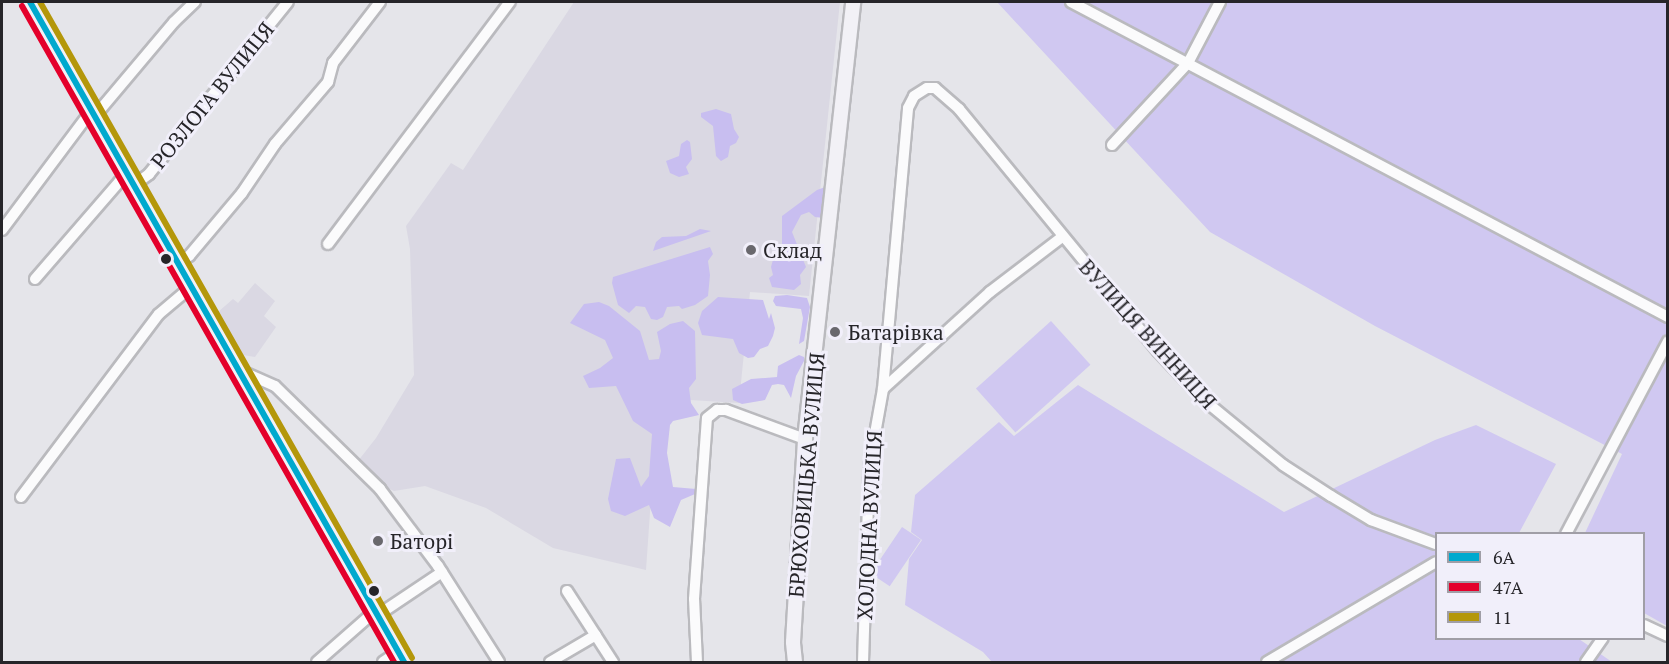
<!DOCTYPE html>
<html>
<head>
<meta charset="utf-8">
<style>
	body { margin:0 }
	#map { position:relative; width:1669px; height:664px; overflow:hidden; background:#e5e5ea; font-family:"PT Serif",serif }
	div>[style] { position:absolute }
	.built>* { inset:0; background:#dad8e3 }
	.green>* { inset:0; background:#d0c8f1; transform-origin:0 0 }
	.forest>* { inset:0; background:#c8bef0 }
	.roads { filter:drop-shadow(2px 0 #bababe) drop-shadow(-2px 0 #bababe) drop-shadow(0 2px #bababe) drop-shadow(0 -2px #bababe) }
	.minor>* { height:10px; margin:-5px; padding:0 5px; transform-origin:5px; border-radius:5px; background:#fbfbfc }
	.major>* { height:14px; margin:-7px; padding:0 7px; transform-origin:7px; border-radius:7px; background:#f2f1f6 }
	.bus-1>* { height:6px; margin:-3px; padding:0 3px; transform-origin:3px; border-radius:3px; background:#00a9ce }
	.bus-2>* { height:6px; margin:-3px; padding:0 3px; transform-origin:3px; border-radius:3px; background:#e4002b }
	.bus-3>* { height:6px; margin:-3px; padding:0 3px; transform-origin:3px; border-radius:3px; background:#b4970a }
	.dots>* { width:16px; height:16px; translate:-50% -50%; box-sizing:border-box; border:3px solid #f1effa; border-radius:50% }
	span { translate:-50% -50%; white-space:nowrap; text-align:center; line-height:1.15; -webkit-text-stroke:6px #f1effa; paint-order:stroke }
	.street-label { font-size:21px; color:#262529 }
	.poi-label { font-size:21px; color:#262529 }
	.left { translate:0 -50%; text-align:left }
	.frame { position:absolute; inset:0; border:3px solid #262529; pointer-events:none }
	.legend { position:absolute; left:1435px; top:532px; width:210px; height:108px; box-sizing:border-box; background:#f1effa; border:2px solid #a09ea6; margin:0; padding:8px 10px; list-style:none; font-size:18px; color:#262529 }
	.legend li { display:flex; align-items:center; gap:12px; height:30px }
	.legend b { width:30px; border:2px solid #a09ea6 }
</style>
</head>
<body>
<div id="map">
	<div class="built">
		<div style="clip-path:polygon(574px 2px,840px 2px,809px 296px,750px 292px,739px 403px,658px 398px,646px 570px,553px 548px,486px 508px,425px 486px,394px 491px,379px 484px,358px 461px,376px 438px,414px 375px,410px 249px,406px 226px,451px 163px,463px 170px)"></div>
		<div style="clip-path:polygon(255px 283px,275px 301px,264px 316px,276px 327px,255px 357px,243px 355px,218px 312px,233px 299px,238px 303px)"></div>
	</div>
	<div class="green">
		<div style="clip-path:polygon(997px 2px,1667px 2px,1667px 626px,1644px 613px,1644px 534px,1585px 533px,1622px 454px,1375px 326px,1210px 232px)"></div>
		<div style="left:1051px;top:321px;width:59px;height:101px;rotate:48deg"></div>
		<div style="clip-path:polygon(1078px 385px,1284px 512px,1435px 440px,1476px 425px,1556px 464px,1519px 533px,1436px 534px,1436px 638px,1579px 639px,1612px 662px,992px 662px,983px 652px,905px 605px,909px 559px,922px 540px,911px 532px,915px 495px,999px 422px,1014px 436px)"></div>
		<div style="left:902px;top:527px;width:23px;height:56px;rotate:34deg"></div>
	</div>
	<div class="forest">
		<div style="clip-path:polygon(716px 109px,731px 114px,734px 129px,739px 137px,736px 143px,730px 146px,728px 157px,721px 161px,716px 156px,713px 126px,701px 117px,701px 113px)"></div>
		<div style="clip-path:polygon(687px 140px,690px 142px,692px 159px,686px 167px,689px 174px,679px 177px,670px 173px,666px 161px,679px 156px,681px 144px)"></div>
		<div style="clip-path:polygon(828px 186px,824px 218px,815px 217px,809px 212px,801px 215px,792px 232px,806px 267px,800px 275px,801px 284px,794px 290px,772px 287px,769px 278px,773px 275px,771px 267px,776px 249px,782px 244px,782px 216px,817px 190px)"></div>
		<div style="clip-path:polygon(700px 229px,711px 231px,653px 251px,656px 242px,662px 237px,686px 236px)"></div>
		<div style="clip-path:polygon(710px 247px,713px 254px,708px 261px,710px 275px,708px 296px,695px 305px,682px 309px,679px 306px,667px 307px,663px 317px,657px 320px,651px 319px,645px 307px,636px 306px,629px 313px,618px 305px,612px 283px,613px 277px)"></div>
		<div style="clip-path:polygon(787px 295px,807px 298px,810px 307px,804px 341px,799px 344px,803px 318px,801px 309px,776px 306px,773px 301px,775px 296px)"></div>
		<div style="clip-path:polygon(718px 297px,763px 300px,769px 319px,771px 313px,775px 328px,773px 336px,768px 346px,760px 349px,754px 357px,748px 358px,739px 353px,733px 339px,702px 335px,698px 323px,702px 311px)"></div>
		<div style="clip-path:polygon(599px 302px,609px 306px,640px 331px,649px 360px,659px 359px,661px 351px,657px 332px,670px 324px,683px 321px,695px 331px,696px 379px,689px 388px,691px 403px,699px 415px,673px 421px,670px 425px,667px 453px,673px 487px,696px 489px,695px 494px,681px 500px,670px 527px,654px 518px,649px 505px,625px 516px,611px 511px,608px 499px,616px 459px,630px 458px,641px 487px,649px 476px,652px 434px,633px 421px,616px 386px,589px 388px,583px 376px,600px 368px,613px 358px,605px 340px,570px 323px,584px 304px)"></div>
		<div style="clip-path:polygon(799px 355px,804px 357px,804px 361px,796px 376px,791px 398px,784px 385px,778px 384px,772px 385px,765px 400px,742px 404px,733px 400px,732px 389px,751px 379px,777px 377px,778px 366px)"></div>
	</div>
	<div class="roads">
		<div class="minor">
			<div style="left:1071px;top:2px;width:675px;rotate:27.82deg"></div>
			<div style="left:94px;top:117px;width:124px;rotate:-49.9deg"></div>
			<div style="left:174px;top:22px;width:29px;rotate:-44deg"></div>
			<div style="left:1112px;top:145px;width:112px;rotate:-47.2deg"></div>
			<div style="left:1188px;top:63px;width:69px;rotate:-62.3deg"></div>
			<div style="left:134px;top:185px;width:19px;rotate:-36deg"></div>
			<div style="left:149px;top:174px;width:221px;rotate:-51.1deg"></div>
			<div style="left:2px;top:230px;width:149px;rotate:-53.2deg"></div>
			<div style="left:328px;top:244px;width:303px;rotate:-53.1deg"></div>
			<div style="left:178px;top:262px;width:13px;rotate:-29deg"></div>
			<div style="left:189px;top:256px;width:82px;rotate:-49.9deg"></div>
			<div style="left:242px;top:193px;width:59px;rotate:-56deg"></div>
			<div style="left:275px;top:144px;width:82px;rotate:-49.5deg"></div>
			<div style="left:328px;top:82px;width:20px;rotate:-75deg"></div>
			<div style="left:333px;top:63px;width:77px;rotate:-52.4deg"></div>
			<div style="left:35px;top:279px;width:128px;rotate:-49.1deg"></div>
			<div style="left:119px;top:182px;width:11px;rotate:-27deg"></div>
			<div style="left:239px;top:370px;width:39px;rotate:24deg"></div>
			<div style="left:275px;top:386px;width:147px;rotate:44.4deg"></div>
			<div style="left:380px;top:489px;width:96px;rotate:53deg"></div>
			<div style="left:438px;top:566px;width:114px;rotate:57.6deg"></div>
			<div style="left:883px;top:389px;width:144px;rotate:-42.2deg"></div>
			<div style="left:990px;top:292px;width:91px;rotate:-37.4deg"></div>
			<div style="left:21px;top:497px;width:229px;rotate:-53deg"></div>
			<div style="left:159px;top:314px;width:42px;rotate:-40.2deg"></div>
			<div style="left:1566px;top:534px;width:218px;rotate:-62.1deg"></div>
			<div style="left:567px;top:591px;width:85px;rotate:57.1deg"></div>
			<div style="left:378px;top:615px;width:77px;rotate:-33.9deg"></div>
			<div style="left:1644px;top:625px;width:26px;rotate:25deg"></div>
			<div style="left:317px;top:662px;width:77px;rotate:-41.3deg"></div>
			<div style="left:383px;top:662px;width:18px;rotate:-34deg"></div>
			<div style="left:550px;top:662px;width:53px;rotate:-30.4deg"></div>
			<div style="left:697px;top:662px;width:63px;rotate:-92.7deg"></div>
			<div style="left:694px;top:599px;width:181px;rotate:-85.9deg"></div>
			<div style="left:707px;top:418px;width:13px;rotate:-39deg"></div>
			<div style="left:717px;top:410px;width:9px"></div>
			<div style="left:726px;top:410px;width:84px;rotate:20.2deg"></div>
			<div style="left:863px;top:662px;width:195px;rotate:-88.2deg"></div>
			<div style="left:869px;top:467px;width:79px;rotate:-79.8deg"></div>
			<div style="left:883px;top:389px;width:282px;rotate:-84.9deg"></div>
			<div style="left:908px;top:108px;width:13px;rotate:-63deg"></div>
			<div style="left:914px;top:96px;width:15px;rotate:-32deg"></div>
			<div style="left:927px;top:88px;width:8px"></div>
			<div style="left:935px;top:88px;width:32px;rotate:41deg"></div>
			<div style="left:959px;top:109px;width:313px;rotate:50.6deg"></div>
			<div style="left:1158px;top:351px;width:67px;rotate:46.8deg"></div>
			<div style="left:1204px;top:400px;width:102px;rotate:39.4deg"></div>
			<div style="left:1283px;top:465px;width:57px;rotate:32.9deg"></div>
			<div style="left:1331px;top:496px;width:47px;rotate:31deg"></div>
			<div style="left:1371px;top:520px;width:69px;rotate:20.3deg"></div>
			<div style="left:1267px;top:662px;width:196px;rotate:-30.6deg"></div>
			<div style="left:1586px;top:662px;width:29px;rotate:-55deg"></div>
		</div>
		<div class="major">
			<div style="left:30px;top:2px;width:759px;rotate:60.46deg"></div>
			<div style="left:795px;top:662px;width:20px;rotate:-96deg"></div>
			<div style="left:793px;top:642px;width:203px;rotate:-86.6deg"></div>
			<div style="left:805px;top:439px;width:440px;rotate:-83.7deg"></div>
		</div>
	</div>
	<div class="bus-1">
		<div style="left:30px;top:2px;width:759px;rotate:60.46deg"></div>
	</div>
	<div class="bus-2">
		<div style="left:22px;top:6px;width:754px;rotate:60.44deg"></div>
	</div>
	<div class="bus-3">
		<div style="left:40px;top:2px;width:754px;rotate:60.44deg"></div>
	</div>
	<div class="dots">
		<div style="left:751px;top:250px;background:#69686d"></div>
		<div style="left:166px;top:259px;background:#262529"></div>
		<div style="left:835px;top:332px;background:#69686d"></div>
		<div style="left:378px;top:541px;background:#69686d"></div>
		<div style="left:374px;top:591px;background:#262529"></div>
	</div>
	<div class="street-label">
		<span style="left:212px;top:95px;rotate:-51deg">РОЗЛОГА ВУЛИЦЯ</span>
		<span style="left:1148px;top:334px;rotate:48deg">ВУЛИЦЯ ВИННИЦЯ</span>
		<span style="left:806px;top:475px;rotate:-85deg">БРЮХОВИЦЬКА ВУЛИЦЯ</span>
		<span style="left:869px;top:525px;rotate:-87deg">ХОЛОДНА ВУЛИЦЯ</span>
	</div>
	<div class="poi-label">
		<span class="left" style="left:763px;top:250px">Склад</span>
		<span class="left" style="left:848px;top:332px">Батарівка</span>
		<span class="left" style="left:390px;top:541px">Баторі</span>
	</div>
	<div class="frame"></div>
	<ul class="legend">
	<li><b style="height:8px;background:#00a9ce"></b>6А</li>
	<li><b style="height:8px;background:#e4002b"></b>47А</li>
	<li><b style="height:8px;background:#b4970a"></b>11</li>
	</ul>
</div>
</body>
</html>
